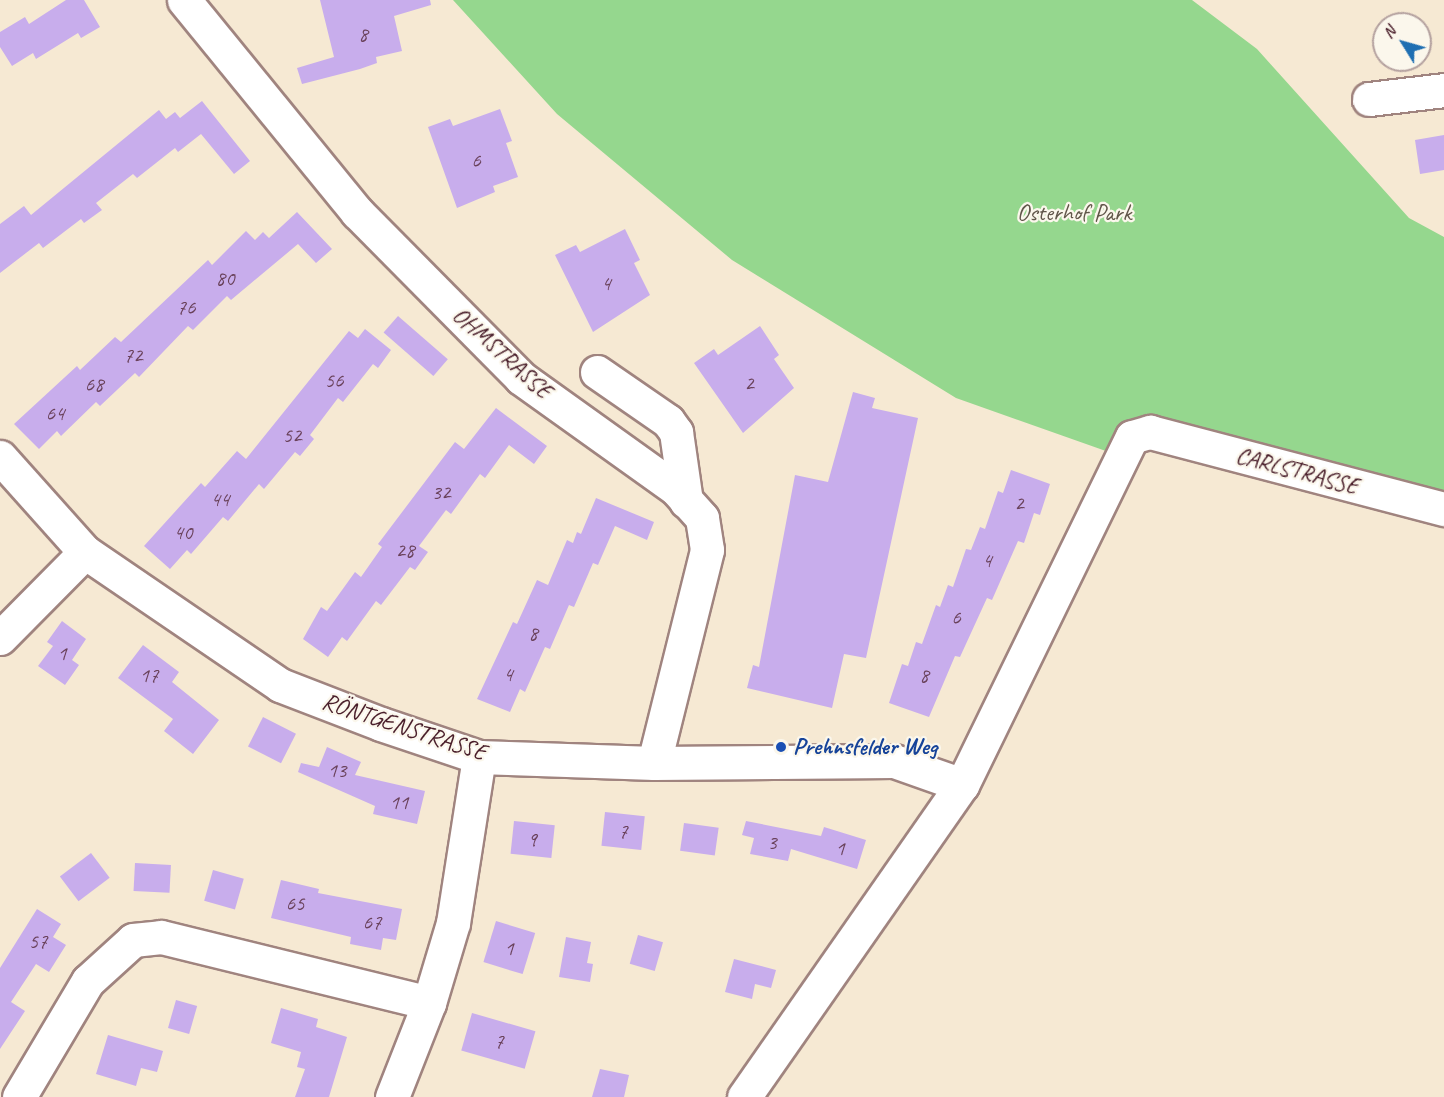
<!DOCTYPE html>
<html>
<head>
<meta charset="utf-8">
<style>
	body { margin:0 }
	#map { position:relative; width:1444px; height:1097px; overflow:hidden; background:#f6e9d3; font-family:Caveat,sans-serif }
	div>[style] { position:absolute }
	.green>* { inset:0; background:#95d78e }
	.building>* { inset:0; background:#c8adec; transform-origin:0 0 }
	.roads { filter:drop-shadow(2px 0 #a0847f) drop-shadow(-2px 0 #a0847f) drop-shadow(0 2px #a0847f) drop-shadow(0 -2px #a0847f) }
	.minor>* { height:33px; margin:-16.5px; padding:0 16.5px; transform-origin:16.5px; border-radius:16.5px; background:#fff }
	.dots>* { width:16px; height:16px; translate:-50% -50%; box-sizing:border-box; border:3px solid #fbf7ec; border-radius:50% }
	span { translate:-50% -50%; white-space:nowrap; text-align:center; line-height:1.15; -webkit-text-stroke:4.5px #fbf7ec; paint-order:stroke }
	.number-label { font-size:21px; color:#6a425b }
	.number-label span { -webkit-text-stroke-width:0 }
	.park-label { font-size:24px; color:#605649 }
	.street-label { font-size:24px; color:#4a1f2b }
	.transit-label { font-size:24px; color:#164399; font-weight:700 }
	.left { translate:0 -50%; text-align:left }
	.north { position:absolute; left:1372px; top:12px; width:60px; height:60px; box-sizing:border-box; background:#fbf7ec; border:2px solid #b4a19f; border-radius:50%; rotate:307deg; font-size:16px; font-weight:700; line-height:24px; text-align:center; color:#4a1f2b }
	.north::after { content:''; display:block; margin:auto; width:21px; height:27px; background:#1f6fb2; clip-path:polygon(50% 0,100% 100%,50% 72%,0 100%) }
</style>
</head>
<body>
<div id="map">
	<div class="green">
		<div style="clip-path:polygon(453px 0,1192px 0,1257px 49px,1409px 218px,1444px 237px,1444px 508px,1131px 420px,1120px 456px,956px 398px,732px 260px,557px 114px)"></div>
	</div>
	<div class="building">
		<div style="clip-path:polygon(66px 0,84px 0,100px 27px,81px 38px,78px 33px,36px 59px,33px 53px,12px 66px,0 47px,0 32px,25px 17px,29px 24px)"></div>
		<div style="clip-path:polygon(320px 0,430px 0,431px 5px,394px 16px,402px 51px,376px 57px,377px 63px,360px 69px,302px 84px,297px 68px,334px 57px)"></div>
		<div style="clip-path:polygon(202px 101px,250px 161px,234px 174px,201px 134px,178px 152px,175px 148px,137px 178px,133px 174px,96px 203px,102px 210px,84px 223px,81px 219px,43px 248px,39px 243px,0 273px,0 224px,24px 206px,31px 215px,159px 110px,166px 119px,175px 112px,180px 118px)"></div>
		<div style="clip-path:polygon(500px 109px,512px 141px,506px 143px,518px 177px,493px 186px,495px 192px,457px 208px,428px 127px,450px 119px,453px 126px)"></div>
		<div style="clip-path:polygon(1444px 135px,1444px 170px,1420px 174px,1415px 140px)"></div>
		<div style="clip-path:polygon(297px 212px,332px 249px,316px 263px,298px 244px,231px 300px,227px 296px,193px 330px,188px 326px,139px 377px,135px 373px,100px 406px,96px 402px,61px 436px,57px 431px,39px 449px,14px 424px,77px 366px,80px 370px,115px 337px,121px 342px,208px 260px,212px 265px,246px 231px,255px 240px,263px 232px,269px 238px)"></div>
		<div style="clip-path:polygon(625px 229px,640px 260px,634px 263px,650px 295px,593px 332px,555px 255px,576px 245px,580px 252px)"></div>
		<div style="left:398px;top:316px;width:66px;height:22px;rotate:41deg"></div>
		<div style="clip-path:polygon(760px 326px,779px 355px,774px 359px,794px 388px,743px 433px,694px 363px,714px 349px,718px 355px)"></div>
		<div style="clip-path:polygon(365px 329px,391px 350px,378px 368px,373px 364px,343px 402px,338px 398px,310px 435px,314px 439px,300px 456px,295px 452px,264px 489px,259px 484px,228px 521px,223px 517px,191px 554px,187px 550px,170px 569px,144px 546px,201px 483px,205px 487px,237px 451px,246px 459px,349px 331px,358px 338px)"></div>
		<div style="clip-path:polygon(853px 392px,875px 398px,872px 408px,918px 418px,866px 658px,844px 654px,832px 708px,747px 688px,753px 665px,759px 667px,795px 475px,828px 482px)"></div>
		<div style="clip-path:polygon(496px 408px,547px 446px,534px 464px,509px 445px,485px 478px,480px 474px,451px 514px,446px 510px,419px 546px,428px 552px,415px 570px,410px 567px,381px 605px,376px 601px,347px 641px,342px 637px,328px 657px,303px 639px,321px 607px,327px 611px,355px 572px,361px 577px,382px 547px,378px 544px,455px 442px,464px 449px)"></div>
		<div style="clip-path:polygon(1011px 470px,1050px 484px,1040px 515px,1034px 513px,1024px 543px,1018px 541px,992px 600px,987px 598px,960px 657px,955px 656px,929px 717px,889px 703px,902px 664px,908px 666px,916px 642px,922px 644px,936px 605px,940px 607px,948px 585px,953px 587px,966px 549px,971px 550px,980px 527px,985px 529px,998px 491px,1003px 493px)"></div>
		<div style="clip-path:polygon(596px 498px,654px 522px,647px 540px,615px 526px,598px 565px,593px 563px,574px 607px,569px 605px,550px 649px,545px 647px,525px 692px,520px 689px,510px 712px,477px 699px,513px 622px,517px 624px,537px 580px,548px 585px,567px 540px,573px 543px,577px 532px,581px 534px)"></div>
		<div style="clip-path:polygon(62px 621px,86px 639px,72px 660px,79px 665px,65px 685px,38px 666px,53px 646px,47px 642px)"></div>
		<div style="clip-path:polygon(143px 645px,179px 672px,172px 682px,219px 720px,193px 754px,164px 731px,173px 719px,118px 678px)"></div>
		<div style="left:263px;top:717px;width:37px;height:33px;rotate:27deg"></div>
		<div style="clip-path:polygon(327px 747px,361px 762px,355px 775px,425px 791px,417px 824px,373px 814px,375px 806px,298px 772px,301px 763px,319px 767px)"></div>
		<div style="left:605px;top:812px;width:40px;height:34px;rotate:6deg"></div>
		<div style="left:514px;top:821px;width:41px;height:33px;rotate:6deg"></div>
		<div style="clip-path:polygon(746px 821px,821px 836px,824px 827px,866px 840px,857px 869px,791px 849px,788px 861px,750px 854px,754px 838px,742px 835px)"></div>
		<div style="left:684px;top:823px;width:35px;height:28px;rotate:8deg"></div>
		<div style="left:91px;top:853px;width:31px;height:39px;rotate:53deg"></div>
		<div style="left:135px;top:863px;width:36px;height:28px;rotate:3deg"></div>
		<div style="left:213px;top:870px;width:32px;height:32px;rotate:16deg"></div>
		<div style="clip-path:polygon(281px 880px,319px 889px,318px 893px,402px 909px,396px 940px,383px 938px,381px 950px,350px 944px,351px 937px,271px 918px)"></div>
		<div style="clip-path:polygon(37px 909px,61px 924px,53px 937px,66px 945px,49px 972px,36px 964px,11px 1002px,25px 1011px,0 1049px,0 968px)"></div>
		<div style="left:496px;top:921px;width:41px;height:43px;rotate:17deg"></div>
		<div style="left:638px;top:935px;width:26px;height:30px;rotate:16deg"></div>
		<div style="clip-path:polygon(566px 937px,591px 942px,587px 963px,593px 964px,590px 982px,559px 977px)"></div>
		<div style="clip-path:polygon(734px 959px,776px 970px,771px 988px,755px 984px,752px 999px,725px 992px)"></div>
		<div style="left:176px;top:1000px;width:22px;height:29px;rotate:16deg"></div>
		<div style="clip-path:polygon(281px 1008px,318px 1019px,316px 1027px,347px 1037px,329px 1097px,295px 1097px,305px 1069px,297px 1067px,301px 1052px,271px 1043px)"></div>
		<div style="left:472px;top:1013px;width:66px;height:39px;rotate:16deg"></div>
		<div style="clip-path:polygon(108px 1035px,163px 1051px,157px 1072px,141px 1068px,136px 1086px,96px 1074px)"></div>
		<div style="clip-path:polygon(600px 1069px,629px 1075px,624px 1097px,592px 1097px)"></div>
	</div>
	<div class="roads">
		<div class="minor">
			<div style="left:184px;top:0;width:274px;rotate:50.8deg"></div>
			<div style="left:357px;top:212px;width:233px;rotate:45.3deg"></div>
			<div style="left:521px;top:378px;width:191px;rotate:35.6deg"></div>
			<div style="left:676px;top:489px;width:39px;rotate:48deg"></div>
			<div style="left:702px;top:518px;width:32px;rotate:81deg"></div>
			<div style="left:707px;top:550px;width:219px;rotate:104deg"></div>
			<div style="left:1369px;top:99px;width:76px;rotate:-6.8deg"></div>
			<div style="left:597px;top:372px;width:86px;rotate:34.6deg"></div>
			<div style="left:668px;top:421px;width:14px;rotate:54deg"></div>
			<div style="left:676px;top:432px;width:70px;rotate:81.8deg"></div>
			<div style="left:0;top:457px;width:127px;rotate:48.2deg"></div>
			<div style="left:85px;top:552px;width:236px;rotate:34.3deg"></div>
			<div style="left:280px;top:685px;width:108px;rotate:21.1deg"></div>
			<div style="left:381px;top:724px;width:103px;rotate:18.6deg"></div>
			<div style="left:479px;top:757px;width:175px;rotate:2deg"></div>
			<div style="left:654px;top:763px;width:240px;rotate:-0.5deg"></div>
			<div style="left:894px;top:761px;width:72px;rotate:19.4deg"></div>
			<div style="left:0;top:638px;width:121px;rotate:-45.3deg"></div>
			<div style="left:19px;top:1097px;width:135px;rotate:-59.3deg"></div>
			<div style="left:88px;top:981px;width:61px;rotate:-42.3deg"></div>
			<div style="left:133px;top:940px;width:28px;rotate:-6deg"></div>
			<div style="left:161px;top:937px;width:276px;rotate:13.8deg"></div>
			<div style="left:392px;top:1097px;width:101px;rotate:-68.5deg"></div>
			<div style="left:429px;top:1003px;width:84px;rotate:-73.3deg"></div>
			<div style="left:453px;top:923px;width:168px;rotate:-81.1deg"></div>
			<div style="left:744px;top:1097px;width:381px;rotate:-55.1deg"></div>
			<div style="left:962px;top:785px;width:387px;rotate:-64deg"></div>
			<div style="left:1132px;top:437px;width:19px;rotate:-16deg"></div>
			<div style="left:1150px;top:432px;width:304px;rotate:14.7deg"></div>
		</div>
	</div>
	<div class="dots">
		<div style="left:781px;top:747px;background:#1a4fb4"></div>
	</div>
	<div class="number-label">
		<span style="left:363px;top:34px">8</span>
		<span style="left:476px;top:160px">6</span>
		<span style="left:225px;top:278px">80</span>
		<span style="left:606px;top:283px">4</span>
		<span style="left:186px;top:307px">76</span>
		<span style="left:133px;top:355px">72</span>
		<span style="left:334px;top:380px">56</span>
		<span style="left:749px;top:383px">2</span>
		<span style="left:94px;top:384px">68</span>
		<span style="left:55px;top:413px">64</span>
		<span style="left:292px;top:435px">52</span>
		<span style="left:441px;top:492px">32</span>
		<span style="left:220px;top:499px">44</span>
		<span style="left:1019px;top:503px">2</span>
		<span style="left:183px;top:532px">40</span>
		<span style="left:405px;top:550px">28</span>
		<span style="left:987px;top:560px">4</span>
		<span style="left:956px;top:617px">6</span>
		<span style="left:533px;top:633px">8</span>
		<span style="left:62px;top:653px">1</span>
		<span style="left:508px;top:674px">4</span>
		<span style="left:149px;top:675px">17</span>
		<span style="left:924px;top:675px">8</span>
		<span style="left:337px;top:770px">13</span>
		<span style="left:399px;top:802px">11</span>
		<span style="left:623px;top:831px">7</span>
		<span style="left:532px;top:839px">9</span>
		<span style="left:772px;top:842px">3</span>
		<span style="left:840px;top:848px">1</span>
		<span style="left:295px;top:903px">65</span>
		<span style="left:372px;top:922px">67</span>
		<span style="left:38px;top:941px">57</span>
		<span style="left:509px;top:948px">1</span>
		<span style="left:499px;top:1041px">7</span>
	</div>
	<div class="park-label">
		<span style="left:1074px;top:213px">Osterhof Park</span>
	</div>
	<div class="street-label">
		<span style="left:502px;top:353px;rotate:42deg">OHMSTRASSE</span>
		<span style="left:1297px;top:471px;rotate:15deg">CARLSTRASSE</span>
		<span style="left:404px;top:727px;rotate:18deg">RÖNTGENSTRASSE</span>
	</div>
	<div class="transit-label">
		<span class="left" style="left:793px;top:747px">Prehnsfelder Weg</span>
	</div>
	<div class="north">N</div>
</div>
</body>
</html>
